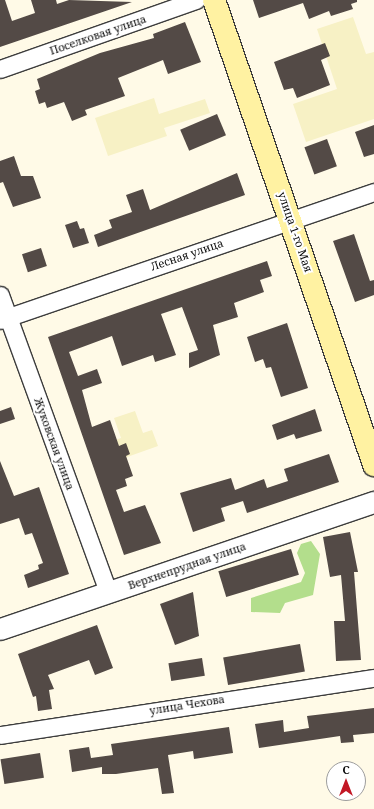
<!DOCTYPE html>
<html>
<head>
<meta charset="utf-8">
<style>
	body { margin:0 }
	#map { position:relative; width:374px; height:809px; overflow:hidden; background:#fffae7; font-family:"Noto Serif",serif }
	div>[style] { position:absolute }
	.farmland>* { inset:0; background:#f7f1c5 }
	.forest>* { inset:0; background:#b3de8c }
	.building>* { inset:0; background:#534a46; transform-origin:0 0 }
	.roads { filter:drop-shadow(1px 0 #3d3d3d) drop-shadow(-1px 0 #3d3d3d) drop-shadow(0 1px #3d3d3d) drop-shadow(0 -1px #3d3d3d) }
	.minor>* { height:17px; margin:-8.5px; padding:0 8.5px; transform-origin:8.5px; border-radius:8.5px; background:#fff }
	.tertiary>* { height:21px; margin:-10.5px; padding:0 10.5px; transform-origin:10.5px; border-radius:10.5px; background:#fff }
	.secondary>* { height:22px; margin:-11px; padding:0 11px; transform-origin:11px; border-radius:11px; background:#fff2a2 }
	span { translate:-50% -50%; white-space:nowrap; text-align:center; line-height:1.15; -webkit-text-stroke:4px #fff; paint-order:stroke }
	.street-label { font-size:11px; color:#0a0a0a }
	.north { position:absolute; left:326px; top:761px; width:40px; height:40px; box-sizing:border-box; background:#fff; border:1px solid #9d9d9d; border-radius:50%; rotate:0deg; font-size:11px; font-weight:700; line-height:16px; text-align:center; color:#0a0a0a }
	.north::after { content:''; display:block; margin:auto; width:14px; height:18px; background:#c31825; clip-path:polygon(50% 0,100% 100%,50% 72%,0 100%) }
</style>
</head>
<body>
<div id="map">
	<div class="farmland">
		<div style="clip-path:polygon(353px 17px,366px 54px,374px 52px,374px 119px,306px 142px,293px 104px,337px 89px,317px 29px)"></div>
		<div style="clip-path:polygon(154px 98px,159px 114px,205px 99px,210px 113px,164px 128px,167px 136px,108px 156px,95px 118px)"></div>
		<div style="clip-path:polygon(135px 411px,143px 433px,152px 430px,158px 446px,113px 462px,106px 443px,121px 438px,114px 418px)"></div>
	</div>
	<div class="forest">
		<div style="clip-path:polygon(311px 541px,320px 554px,313px 595px,285px 603px,280px 613px,251px 612px,251px 598px,301px 582px,305px 573px,297px 553px,301px 544px)"></div>
	</div>
	<div class="building">
		<div style="clip-path:polygon(0 0,5px 0,12px 21px,35px 13px,31px 0,56px 0,57px 4px,69px 0,132px 2px,0 47px)"></div>
		<div style="clip-path:polygon(253px 0,357px 0,357px 2px,351px 4px,353px 9px,331px 16px,329px 11px,309px 19px,303px 3px,259px 18px)"></div>
		<div style="clip-path:polygon(185px 22px,201px 62px,168px 74px,163px 60px,118px 78px,125px 96px,85px 110px,87px 115px,72px 121px,64px 102px,47px 108px,45px 102px,39px 104px,35px 91px,40px 89px,37px 79px,100px 53px,154px 38px,153px 34px)"></div>
		<div style="clip-path:polygon(325px 43px,330px 56px,321px 60px,330px 85px,297px 98px,293px 88px,284px 90px,274px 62px)"></div>
		<div style="left:217px;top:114px;width:23px;height:40px;rotate:67deg"></div>
		<div style="clip-path:polygon(374px 125px,374px 154px,364px 157px,355px 132px)"></div>
		<div style="left:327px;top:139px;width:29px;height:24px;rotate:70deg"></div>
		<div style="clip-path:polygon(14px 156px,21px 176px,33px 176px,41px 198px,13px 207px,3px 182px,0 183px,0 161px)"></div>
		<div style="clip-path:polygon(237px 173px,245px 195px,98px 247px,94px 235px,112px 228px,109px 220px,132px 212px,126px 195px,143px 189px,150px 210px)"></div>
		<div style="clip-path:polygon(77px 221px,80px 229px,84px 228px,89px 243px,73px 248px,65px 225px)"></div>
		<div style="clip-path:polygon(354px 234px,370px 281px,374px 280px,374px 295px,355px 302px,333px 241px)"></div>
		<div style="left:41px;top:248px;width:19px;height:20px;rotate:72deg"></div>
		<div style="clip-path:polygon(267px 261px,272px 276px,260px 280px,264px 292px,234px 303px,238px 317px,213px 325px,220px 355px,189px 368px,189px 353px,198px 350px,182px 307px,161px 314px,176px 355px,155px 362px,153px 355px,122px 366px,112px 336px,69px 352px,78px 376px,97px 369px,102px 383px,82px 390px,92px 427px,110px 420px,119px 446px,126px 443px,130px 454px,126px 456px,133px 476px,125px 479px,127px 486px,116px 490px,124px 512px,145px 505px,161px 543px,124px 555px,48px 337px)"></div>
		<div style="clip-path:polygon(287px 323px,308px 388px,281px 397px,271px 367px,266px 368px,263px 359px,255px 362px,247px 337px)"></div>
		<div style="clip-path:polygon(11px 407px,15px 419px,0 424px,0 411px)"></div>
		<div style="clip-path:polygon(315px 409px,322px 431px,296px 439px,294px 434px,277px 440px,272px 425px)"></div>
		<div style="clip-path:polygon(329px 454px,339px 482px,247px 513px,243px 501px,221px 508px,225px 521px,193px 532px,180px 493px,231px 478px,235px 490px,264px 479px,267px 488px,288px 481px,284px 469px)"></div>
		<div style="clip-path:polygon(0 461px,14px 496px,39px 487px,69px 574px,28px 588px,24px 575px,39px 569px,38px 565px,43px 563px,32px 533px,25px 535px,19px 518px,0 524px)"></div>
		<div style="clip-path:polygon(350px 532px,358px 572px,354px 572px,361px 660px,336px 661px,334px 621px,345px 621px,341px 575px,330px 577px,323px 537px)"></div>
		<div style="left:291px;top:549px;width:27px;height:76px;rotate:73deg"></div>
		<div style="clip-path:polygon(193px 592px,199px 636px,175px 645px,160px 604px)"></div>
		<div style="clip-path:polygon(97px 625px,113px 668px,95px 675px,89px 660px,48px 675px,54px 689px,49px 690px,52px 709px,38px 711px,36px 696px,33px 697px,18px 654px)"></div>
		<div style="left:300px;top:644px;width:28px;height:78px;rotate:80deg"></div>
		<div style="left:202px;top:658px;width:18px;height:34px;rotate:81deg"></div>
		<div style="clip-path:polygon(374px 708px,374px 733px,353px 735px,354px 742px,341px 743px,340px 736px,259px 748px,255px 724px,283px 720px,284px 732px,309px 728px,307px 716px)"></div>
		<div style="clip-path:polygon(229px 727px,233px 753px,194px 759px,193px 751px,168px 755px,174px 793px,162px 794px,158px 768px,116px 774px,102px 774px,102px 767px,72px 772px,69px 750px,89px 747px,91px 758px,113px 755px,111px 744px)"></div>
		<div style="left:40px;top:753px;width:25px;height:40px;rotate:81deg"></div>
	</div>
	<div class="roads">
		<div class="minor">
			<div style="left:0;top:69px;width:208px;rotate:-19.4deg"></div>
			<div style="left:0;top:295px;width:316px;rotate:70deg"></div>
			<div style="left:0;top:320px;width:395px;rotate:-18.9deg"></div>
			<div style="left:0;top:735px;width:378px;rotate:-8.7deg"></div>
		</div>
		<div class="tertiary">
			<div style="left:0;top:629px;width:395px;rotate:-18.8deg"></div>
		</div>
		<div class="secondary">
			<div style="left:214px;top:0;width:492px;rotate:71deg"></div>
		</div>
	</div>
	<div class="street-label">
		<span style="left:98px;top:35px;rotate:-19deg">Поселковая улица</span>
		<span style="left:295px;top:232px;rotate:71deg">улица 1-го Мая</span>
		<span style="left:187px;top:255px;rotate:-19deg">Лесная улица</span>
		<span style="left:54px;top:444px;rotate:70deg">Жуковская улица</span>
		<span style="left:187px;top:566px;rotate:-19deg">Верхнепрудная улица</span>
		<span style="left:187px;top:705px;rotate:-9deg">улица Чехова</span>
	</div>
	<div class="north">С</div>
</div>
</body>
</html>
